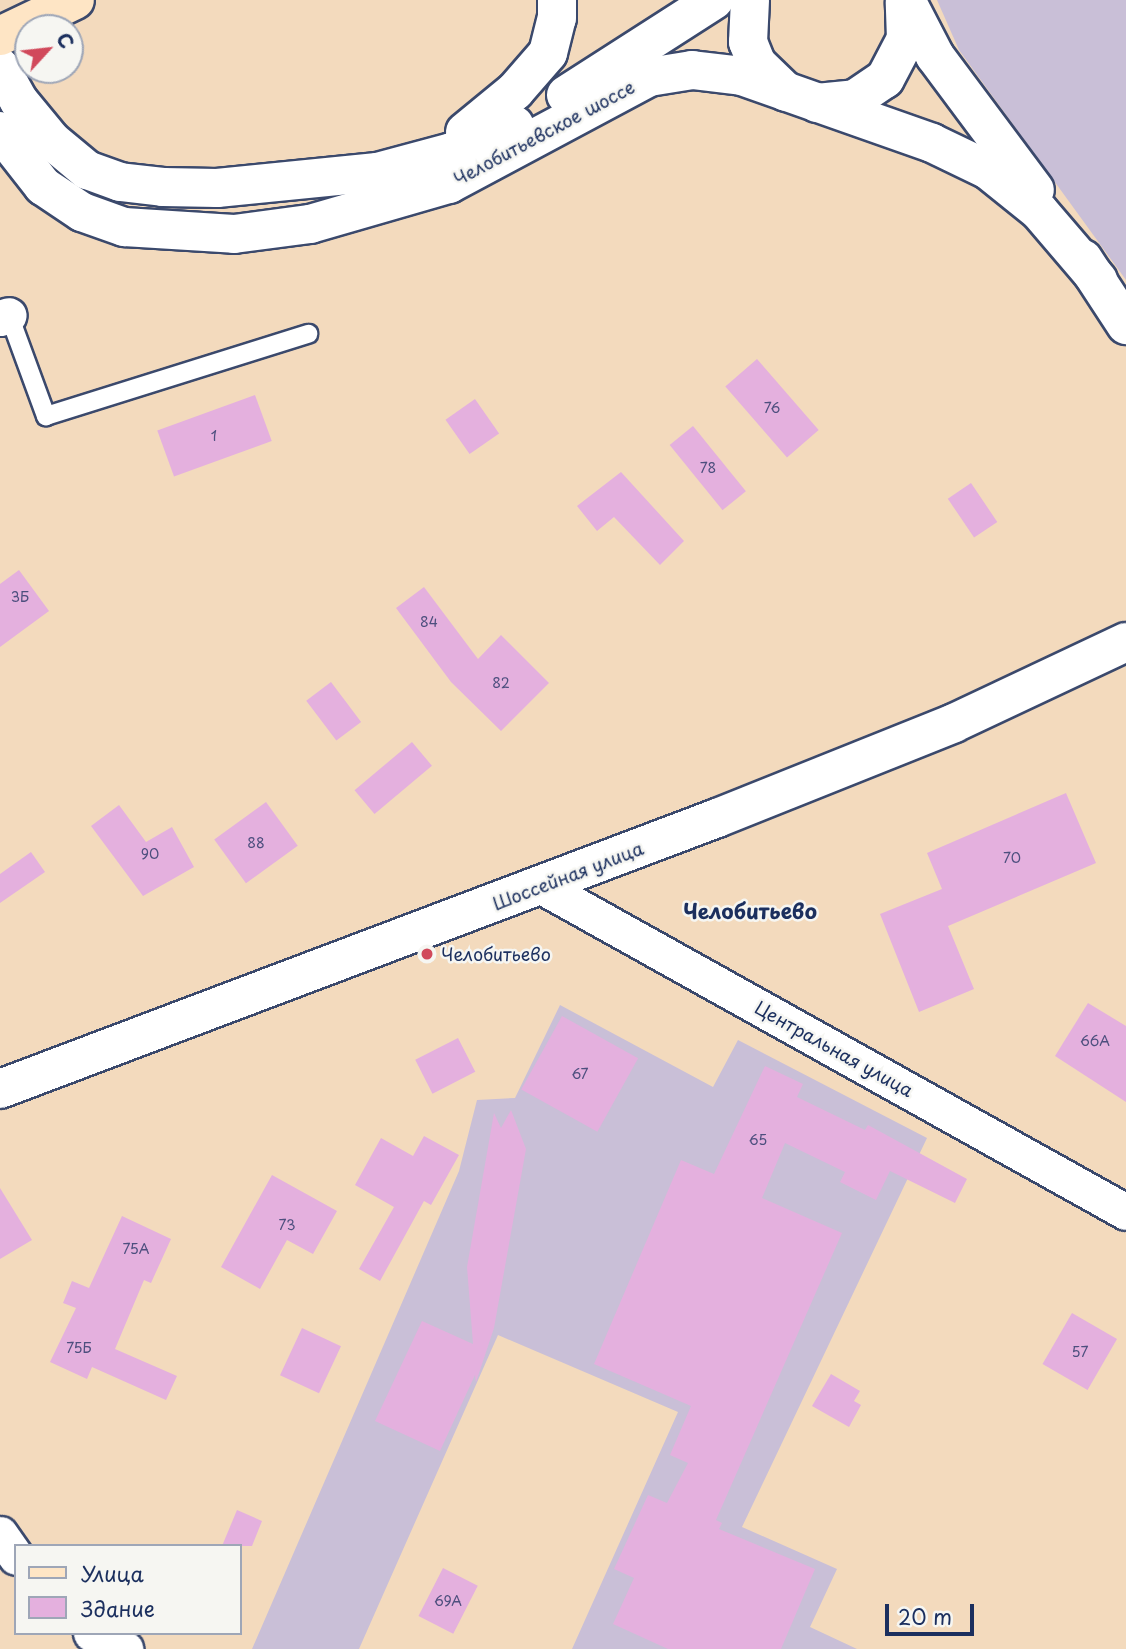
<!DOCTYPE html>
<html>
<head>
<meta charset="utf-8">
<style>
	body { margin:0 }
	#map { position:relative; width:1126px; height:1649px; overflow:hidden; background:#f3dabd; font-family:"Playpen Sans",sans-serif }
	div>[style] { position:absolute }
	.industrial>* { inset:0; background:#c9bfd7 }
	.building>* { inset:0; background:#e4b0de; transform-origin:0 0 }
	.roads { filter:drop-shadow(2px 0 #3b496c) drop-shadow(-2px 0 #3b496c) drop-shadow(0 2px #3b496c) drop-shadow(0 -2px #3b496c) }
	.service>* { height:18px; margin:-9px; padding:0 9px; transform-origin:9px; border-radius:9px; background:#fff }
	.minor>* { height:35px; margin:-17.5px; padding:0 17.5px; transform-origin:17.5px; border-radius:17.5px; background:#fff }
	.tertiary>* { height:38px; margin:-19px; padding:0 19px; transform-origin:19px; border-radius:19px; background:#fff }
	.secondary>* { height:38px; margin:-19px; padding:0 19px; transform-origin:19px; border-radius:19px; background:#fee5c5 }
	.dots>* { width:19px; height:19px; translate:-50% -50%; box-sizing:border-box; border:4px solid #f6f6f2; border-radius:50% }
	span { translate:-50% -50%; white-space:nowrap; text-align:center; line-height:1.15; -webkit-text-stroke:5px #f6f6f2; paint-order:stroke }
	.number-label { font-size:14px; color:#4d4f7e }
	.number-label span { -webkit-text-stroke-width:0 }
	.street-label { font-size:18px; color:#1b2f5e }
	.poi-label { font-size:18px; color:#1b2f5e }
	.left { translate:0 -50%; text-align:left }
	.quarter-label { font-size:21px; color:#1b2f5e; font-weight:700 }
	.legend { position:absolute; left:14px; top:1544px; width:228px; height:91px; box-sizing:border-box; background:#f6f6f2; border:2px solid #9ea6b7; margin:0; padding:9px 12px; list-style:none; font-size:21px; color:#1b2f5e }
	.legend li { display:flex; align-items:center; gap:14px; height:35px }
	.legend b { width:35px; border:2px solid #9ea6b7 }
	.north { position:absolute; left:14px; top:14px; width:70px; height:70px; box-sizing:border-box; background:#f6f6f2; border:2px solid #9ea6b7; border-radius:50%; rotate:63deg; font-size:19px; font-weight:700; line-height:28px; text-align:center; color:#1b2f5e }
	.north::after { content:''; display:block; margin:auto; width:24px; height:32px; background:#d1495b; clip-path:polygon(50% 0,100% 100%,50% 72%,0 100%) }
	.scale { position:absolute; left:885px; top:1604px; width:89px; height:32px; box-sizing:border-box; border:4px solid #1b2f5e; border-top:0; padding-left:9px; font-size:21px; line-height:24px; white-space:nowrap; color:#1b2f5e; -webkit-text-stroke:5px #f6f6f2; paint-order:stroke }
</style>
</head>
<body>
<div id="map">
	<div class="industrial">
		<div style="clip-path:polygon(937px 0,1126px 0,1126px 280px,959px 50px)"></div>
		<div style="clip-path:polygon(560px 1005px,713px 1087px,738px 1040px,927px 1138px,742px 1527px,837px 1569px,810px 1627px,857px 1649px,572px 1649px,678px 1412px,498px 1335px,359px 1649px,252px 1649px,459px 1171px,477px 1100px,515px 1098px)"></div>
	</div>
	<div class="building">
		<div style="left:757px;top:359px;width:94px;height:42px;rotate:49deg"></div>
		<div style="left:255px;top:395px;width:49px;height:104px;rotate:70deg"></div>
		<div style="left:475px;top:399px;width:42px;height:36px;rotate:55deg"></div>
		<div style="left:693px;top:426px;width:84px;height:30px;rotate:51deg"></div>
		<div style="clip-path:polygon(621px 472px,684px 541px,660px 565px,614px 517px,597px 531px,577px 506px)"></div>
		<div style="left:971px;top:483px;width:47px;height:28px;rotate:56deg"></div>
		<div style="clip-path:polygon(19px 570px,49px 611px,0 647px,0 584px)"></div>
		<div style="clip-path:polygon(424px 587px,478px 659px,501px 635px,549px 683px,501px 731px,451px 682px,396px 608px)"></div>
		<div style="left:331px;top:682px;width:50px;height:31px;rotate:53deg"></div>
		<div style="left:412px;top:742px;width:31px;height:75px;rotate:50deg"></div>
		<div style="clip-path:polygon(1066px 793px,1096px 863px,948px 926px,974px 989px,919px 1012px,880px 914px,942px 889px,927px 853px)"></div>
		<div style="left:266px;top:802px;width:54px;height:64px;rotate:54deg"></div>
		<div style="clip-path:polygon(119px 805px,146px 842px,172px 827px,194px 867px,143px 896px,91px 826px)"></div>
		<div style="clip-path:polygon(31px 852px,45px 872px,0 903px,0 874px)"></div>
		<div style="clip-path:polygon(1088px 1003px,1126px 1026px,1126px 1102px,1055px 1056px)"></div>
		<div style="left:562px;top:1016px;width:87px;height:84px;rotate:29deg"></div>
		<div style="left:458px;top:1038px;width:38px;height:48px;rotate:63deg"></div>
		<div style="clip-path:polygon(765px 1066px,803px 1084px,797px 1097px,865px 1130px,868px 1125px,967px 1179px,955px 1203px,890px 1171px,876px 1200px,840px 1182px,845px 1172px,785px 1143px,762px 1198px,842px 1233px,716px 1520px,722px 1523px,719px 1529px,815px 1569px,781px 1649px,668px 1649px,613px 1624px,634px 1578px,614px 1569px,648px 1495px,667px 1503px,688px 1463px,670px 1455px,691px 1406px,594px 1364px,681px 1160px,714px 1174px)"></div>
		<div style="clip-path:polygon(511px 1110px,526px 1149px,494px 1328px,476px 1382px,475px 1375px,440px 1451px,375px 1421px,422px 1321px,473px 1344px,467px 1267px,494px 1113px,501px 1128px)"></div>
		<div style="clip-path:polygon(424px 1136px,459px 1155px,431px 1205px,424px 1201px,380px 1281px,359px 1269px,394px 1207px,355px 1185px,381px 1138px,413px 1156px)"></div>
		<div style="clip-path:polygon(272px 1175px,337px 1211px,313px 1254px,287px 1240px,260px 1289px,221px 1267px)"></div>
		<div style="clip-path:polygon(0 1188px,32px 1240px,0 1259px)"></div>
		<div style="clip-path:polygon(122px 1216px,171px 1239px,151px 1283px,144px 1280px,115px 1349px,177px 1376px,166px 1400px,92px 1367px,87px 1379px,50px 1362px,76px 1308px,63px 1303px,72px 1281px,89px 1288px)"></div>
		<div style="left:1072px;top:1313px;width:52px;height:59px;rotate:30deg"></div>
		<div style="left:302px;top:1328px;width:43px;height:52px;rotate:25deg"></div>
		<div style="clip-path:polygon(831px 1374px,860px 1391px,854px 1401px,861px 1405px,849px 1427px,812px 1406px)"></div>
		<div style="clip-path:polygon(237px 1510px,262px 1521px,252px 1546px,222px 1546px)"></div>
		<div style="left:443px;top:1568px;width:39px;height:54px;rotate:27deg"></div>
	</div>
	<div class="roads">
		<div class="service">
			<div style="left:9px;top:315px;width:108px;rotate:69.9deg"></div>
			<div style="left:46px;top:416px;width:275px;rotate:-17.4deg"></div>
		</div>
		<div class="minor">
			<div style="left:0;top:318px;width:9px;rotate:-18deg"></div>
			<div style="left:543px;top:887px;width:667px;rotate:29.14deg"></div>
			<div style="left:0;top:1534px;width:28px;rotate:55deg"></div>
			<div style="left:91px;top:1633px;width:38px;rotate:25deg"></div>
		</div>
		<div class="tertiary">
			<div style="left:750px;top:0;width:42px;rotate:92.7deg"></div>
			<div style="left:748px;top:42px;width:24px;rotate:68deg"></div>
			<div style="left:757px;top:64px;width:40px;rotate:44deg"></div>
			<div style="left:906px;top:0;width:63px;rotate:62.6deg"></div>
			<div style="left:935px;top:56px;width:167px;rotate:53.3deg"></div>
			<div style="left:0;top:67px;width:39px;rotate:61deg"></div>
			<div style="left:19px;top:101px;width:50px;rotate:50.6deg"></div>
			<div style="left:51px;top:140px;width:47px;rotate:39.8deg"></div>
			<div style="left:87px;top:170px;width:35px;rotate:20deg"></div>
			<div style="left:120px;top:182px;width:43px;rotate:6.6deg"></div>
			<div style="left:163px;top:187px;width:54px;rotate:1.1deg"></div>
			<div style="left:217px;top:188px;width:161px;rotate:-5.7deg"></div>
			<div style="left:377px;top:172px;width:78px;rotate:-14.9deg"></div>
			<div style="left:452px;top:152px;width:68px;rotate:-23.5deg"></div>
			<div style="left:566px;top:95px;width:176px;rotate:-32.7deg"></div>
			<div style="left:817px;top:103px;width:38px;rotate:-6deg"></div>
			<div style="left:855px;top:99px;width:36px;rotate:-34deg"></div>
			<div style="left:885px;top:79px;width:45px;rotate:-62.3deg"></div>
			<div style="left:906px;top:39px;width:37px;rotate:-92deg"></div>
			<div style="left:0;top:131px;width:70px;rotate:52deg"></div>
			<div style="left:43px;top:186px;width:47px;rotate:33.7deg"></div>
			<div style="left:82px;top:212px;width:45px;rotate:19.7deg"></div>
			<div style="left:124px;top:227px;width:110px;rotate:3.6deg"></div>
			<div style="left:234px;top:234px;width:77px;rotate:-7.5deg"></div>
			<div style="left:310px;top:224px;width:145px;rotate:-16.1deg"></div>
			<div style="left:449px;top:184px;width:227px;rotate:-28.1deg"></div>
			<div style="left:649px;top:77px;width:44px;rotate:-9.2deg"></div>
			<div style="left:692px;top:70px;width:50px;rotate:6.8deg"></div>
			<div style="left:742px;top:76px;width:201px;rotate:19.4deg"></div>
			<div style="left:932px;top:143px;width:62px;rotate:25.7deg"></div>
			<div style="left:988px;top:170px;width:65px;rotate:38.8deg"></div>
			<div style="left:1039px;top:211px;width:91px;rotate:49.5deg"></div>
			<div style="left:465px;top:132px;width:65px;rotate:-39.4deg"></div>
			<div style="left:515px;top:91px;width:50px;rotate:-49deg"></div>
			<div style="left:548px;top:53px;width:36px;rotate:-76deg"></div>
			<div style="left:557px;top:18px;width:18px;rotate:-90deg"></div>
			<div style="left:1083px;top:259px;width:79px;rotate:56.9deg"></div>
			<div style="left:0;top:1089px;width:767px;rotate:-20.7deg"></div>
			<div style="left:717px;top:818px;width:255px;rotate:-21.8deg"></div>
			<div style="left:954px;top:723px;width:190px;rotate:-25.2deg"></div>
		</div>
		<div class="secondary">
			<div style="left:0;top:36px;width:83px;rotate:-25.6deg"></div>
		</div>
	</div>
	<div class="dots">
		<div style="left:427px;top:954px;background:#d1495b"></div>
	</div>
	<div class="number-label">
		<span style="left:772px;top:408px">76</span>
		<span style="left:214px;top:436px">1</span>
		<span style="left:708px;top:468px">78</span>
		<span style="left:20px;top:597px">3Б</span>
		<span style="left:429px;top:622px">84</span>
		<span style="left:501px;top:683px">82</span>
		<span style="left:256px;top:843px">88</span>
		<span style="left:150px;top:854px">90</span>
		<span style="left:1012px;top:858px">70</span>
		<span style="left:1095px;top:1041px">66А</span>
		<span style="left:580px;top:1074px">67</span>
		<span style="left:758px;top:1140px">65</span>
		<span style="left:287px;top:1225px">73</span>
		<span style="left:136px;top:1249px">75А</span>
		<span style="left:79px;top:1348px">75Б</span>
		<span style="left:1080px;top:1352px">57</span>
		<span style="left:448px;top:1601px">69А</span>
	</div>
	<div class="street-label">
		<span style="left:544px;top:133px;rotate:-28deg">Челобитьевское шоссе</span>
		<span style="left:568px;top:876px;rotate:-21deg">Шоссейная улица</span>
		<span style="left:834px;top:1049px;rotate:29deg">Центральная улица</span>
	</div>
	<div class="poi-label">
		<span class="left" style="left:441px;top:954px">Челобитьево</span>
	</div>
	<div class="quarter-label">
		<span style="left:750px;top:910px">Челобитьево</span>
	</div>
	<ul class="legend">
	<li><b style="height:9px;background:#fee5c5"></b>Улица</li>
	<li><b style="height:19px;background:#e4b0de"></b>Здание</li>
	</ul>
	<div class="north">С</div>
	<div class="scale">20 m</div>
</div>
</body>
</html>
